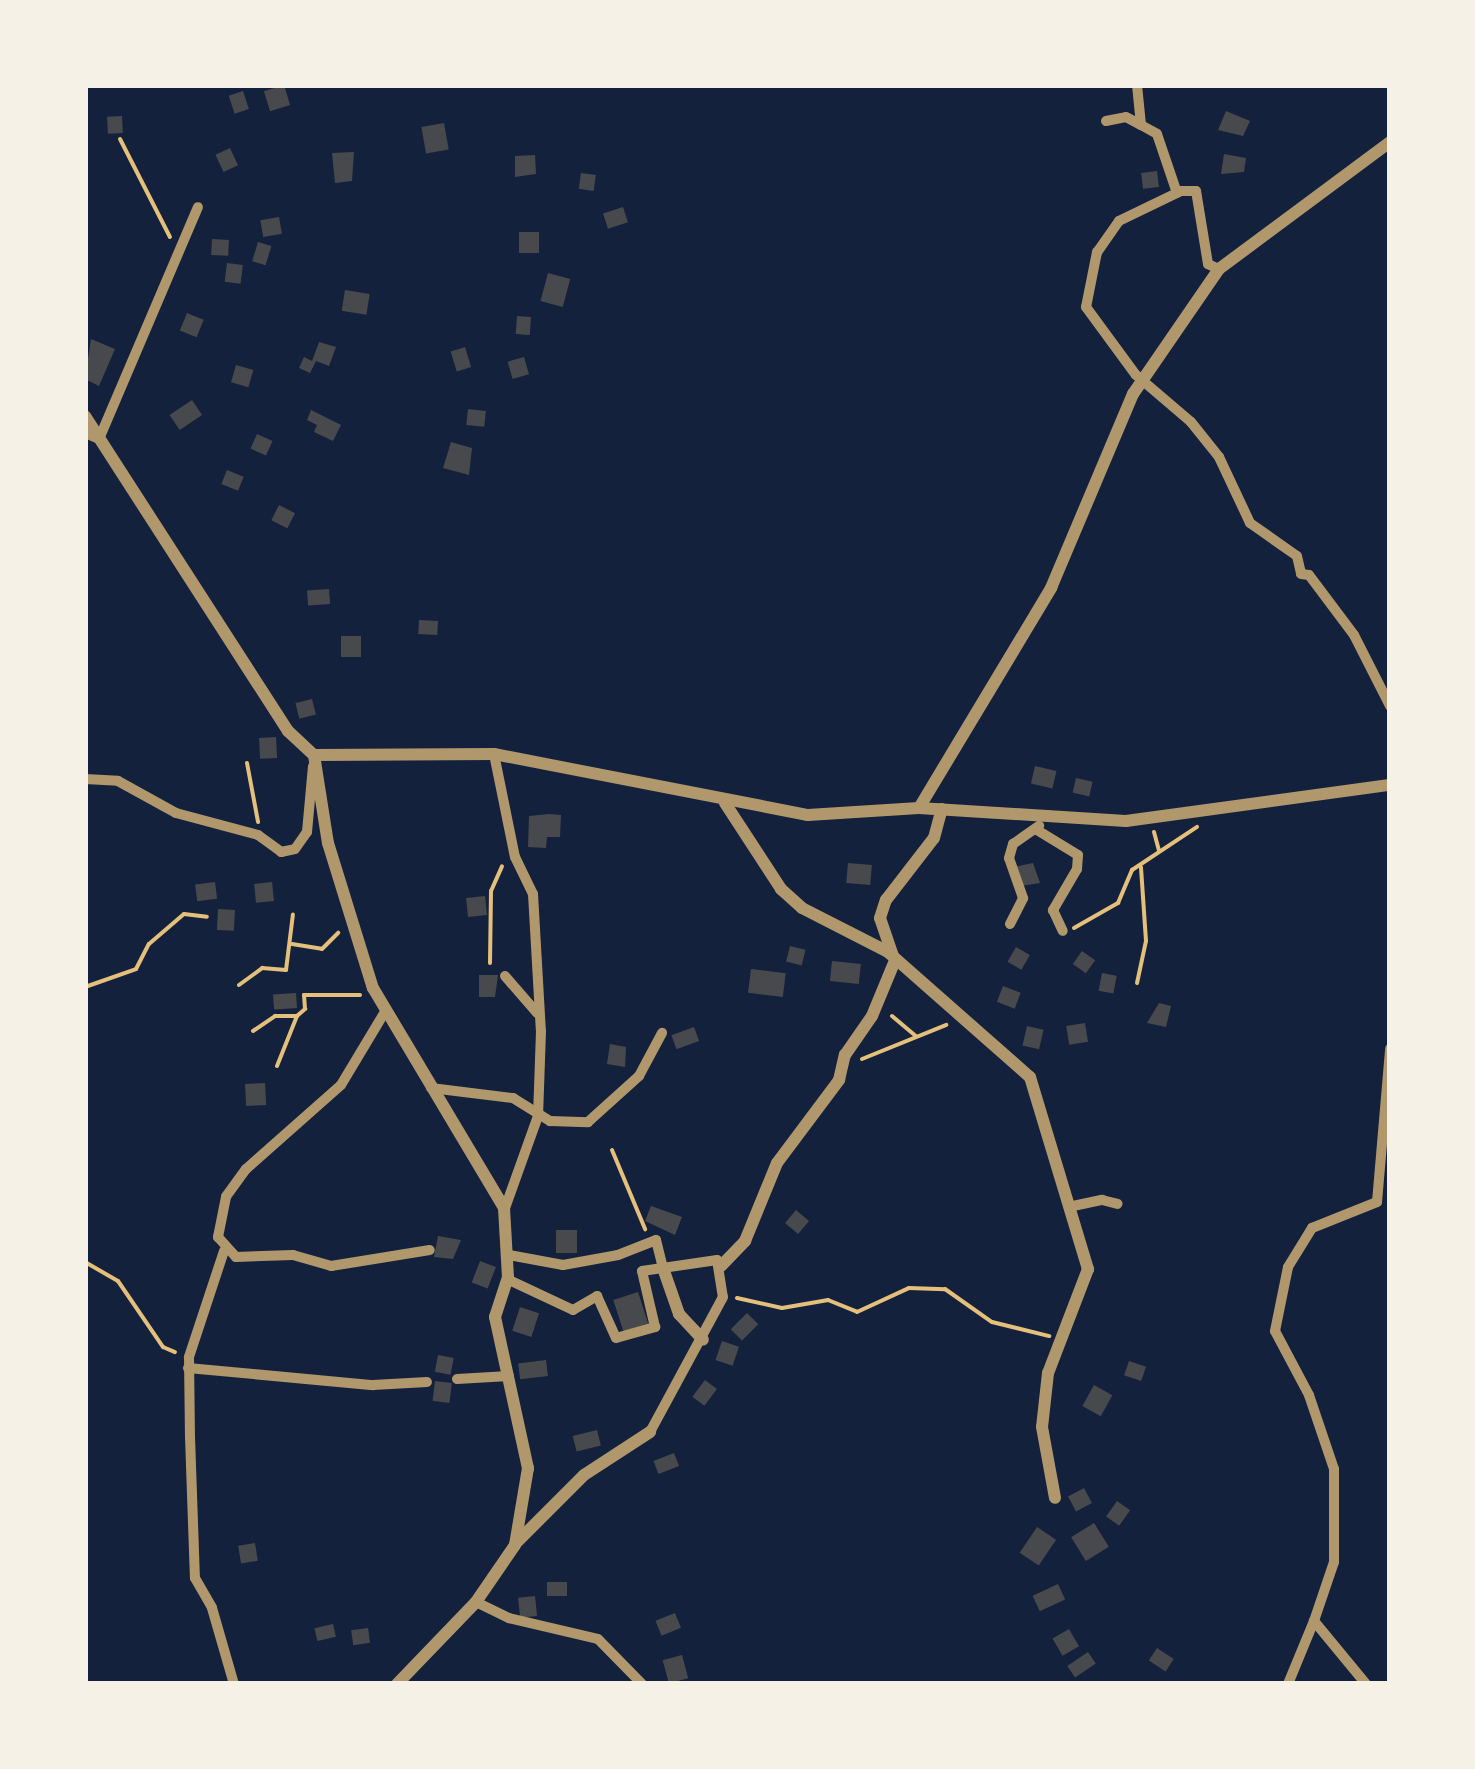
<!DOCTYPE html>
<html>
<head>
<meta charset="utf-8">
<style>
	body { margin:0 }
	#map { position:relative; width:1475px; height:1769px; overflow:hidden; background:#14213d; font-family:"Open Sans",sans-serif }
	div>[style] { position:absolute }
	.building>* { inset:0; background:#48494c; transform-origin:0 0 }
	.path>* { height:4px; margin:-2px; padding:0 2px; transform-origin:2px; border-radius:2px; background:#e5c07b }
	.minor>* { height:10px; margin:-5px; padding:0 5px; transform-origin:5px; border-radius:5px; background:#b1986c }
	.tertiary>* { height:12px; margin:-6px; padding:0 6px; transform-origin:6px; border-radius:6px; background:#b1986c }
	span { translate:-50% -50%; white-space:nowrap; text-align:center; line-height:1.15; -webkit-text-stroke:9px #f6f1e7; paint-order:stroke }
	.frame { position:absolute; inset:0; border:88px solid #f6f1e7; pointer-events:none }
</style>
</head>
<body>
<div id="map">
	<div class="building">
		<div style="left:284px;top:85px;width:21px;height:21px;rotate:73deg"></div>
		<div style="left:243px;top:91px;width:19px;height:15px;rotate:72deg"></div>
		<div style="clip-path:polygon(1226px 111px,1250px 121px,1243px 136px,1218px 130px)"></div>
		<div style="left:122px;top:116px;width:17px;height:15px;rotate:87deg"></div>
		<div style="left:444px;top:123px;width:27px;height:23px;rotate:80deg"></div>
		<div style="left:230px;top:148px;width:19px;height:16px;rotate:65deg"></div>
		<div style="clip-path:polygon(354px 152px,352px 181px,335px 183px,332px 153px)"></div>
		<div style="clip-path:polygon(1224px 154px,1246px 158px,1244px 172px,1221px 174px)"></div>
		<div style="clip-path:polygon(535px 155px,536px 174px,515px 177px,515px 156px)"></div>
		<div style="left:1157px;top:171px;width:16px;height:16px;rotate:83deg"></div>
		<div style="left:581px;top:173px;width:15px;height:16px;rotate:8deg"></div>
		<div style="left:623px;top:207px;width:16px;height:21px;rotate:72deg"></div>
		<div style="left:279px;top:217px;width:17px;height:19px;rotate:80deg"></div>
		<div style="left:519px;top:232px;width:20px;height:21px"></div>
		<div style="left:212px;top:239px;width:17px;height:16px;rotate:3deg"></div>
		<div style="left:258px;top:242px;width:14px;height:20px;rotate:17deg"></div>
		<div style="left:227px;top:263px;width:16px;height:19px;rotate:7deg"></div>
		<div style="left:548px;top:273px;width:23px;height:29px;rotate:15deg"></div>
		<div style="left:345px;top:290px;width:25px;height:21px;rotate:9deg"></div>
		<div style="left:187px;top:313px;width:18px;height:19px;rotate:22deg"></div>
		<div style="left:517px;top:316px;width:14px;height:18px;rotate:4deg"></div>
		<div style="clip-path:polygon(91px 339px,115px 349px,99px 386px,85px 379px)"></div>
		<div style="clip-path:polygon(319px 342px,336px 347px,329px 366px,316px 361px,310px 373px,299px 368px,304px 357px,312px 361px)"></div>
		<div style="left:465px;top:347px;width:21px;height:15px;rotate:73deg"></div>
		<div style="left:524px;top:357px;width:18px;height:17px;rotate:74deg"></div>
		<div style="left:236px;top:365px;width:18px;height:18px;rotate:16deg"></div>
		<div style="left:192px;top:400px;width:18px;height:27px;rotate:56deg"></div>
		<div style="left:468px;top:409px;width:18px;height:16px;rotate:6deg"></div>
		<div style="clip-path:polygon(311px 410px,341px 425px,333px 441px,314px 432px,317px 425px,307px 420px)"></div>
		<div style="left:257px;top:434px;width:17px;height:16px;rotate:24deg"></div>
		<div style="clip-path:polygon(451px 442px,472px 448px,469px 475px,443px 468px)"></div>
		<div style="left:227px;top:470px;width:18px;height:15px;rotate:22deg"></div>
		<div style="left:279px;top:505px;width:18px;height:17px;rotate:27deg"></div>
		<div style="left:329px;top:589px;width:15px;height:22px;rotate:86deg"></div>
		<div style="left:419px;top:620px;width:19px;height:14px;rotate:3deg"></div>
		<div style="left:341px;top:636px;width:20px;height:21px"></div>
		<div style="left:312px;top:699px;width:16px;height:17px;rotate:76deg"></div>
		<div style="left:276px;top:737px;width:21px;height:17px;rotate:87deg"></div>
		<div style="left:1035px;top:766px;width:22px;height:18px;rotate:13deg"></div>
		<div style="left:1076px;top:778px;width:17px;height:15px;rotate:13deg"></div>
		<div style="clip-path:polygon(549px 814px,561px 815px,560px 837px,547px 837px,546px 848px,528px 847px,529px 816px)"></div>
		<div style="left:848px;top:863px;width:24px;height:20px;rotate:5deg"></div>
		<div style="clip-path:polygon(1033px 863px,1040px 883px,1021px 886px,1014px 867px)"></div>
		<div style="left:215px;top:882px;width:17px;height:20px;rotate:83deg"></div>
		<div style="left:272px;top:882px;width:19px;height:18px;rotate:84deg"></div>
		<div style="left:485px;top:896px;width:19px;height:19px;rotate:84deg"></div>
		<div style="left:218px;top:909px;width:17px;height:21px;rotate:3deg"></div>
		<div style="left:790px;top:946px;width:16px;height:16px;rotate:14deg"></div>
		<div style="left:1016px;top:947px;width:16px;height:17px;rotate:30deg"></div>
		<div style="left:1082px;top:951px;width:16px;height:16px;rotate:35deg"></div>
		<div style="left:832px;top:961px;width:29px;height:20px;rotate:6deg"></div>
		<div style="left:751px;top:969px;width:35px;height:24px;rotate:7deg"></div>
		<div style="left:1102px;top:973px;width:15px;height:18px;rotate:11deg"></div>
		<div style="clip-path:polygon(479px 975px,498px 975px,495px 997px,479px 997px)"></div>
		<div style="left:1003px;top:986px;width:19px;height:17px;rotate:21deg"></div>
		<div style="left:296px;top:993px;width:15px;height:23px;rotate:86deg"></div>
		<div style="clip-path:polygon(1159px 1003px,1171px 1006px,1166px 1027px,1147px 1023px)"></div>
		<div style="left:1085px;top:1023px;width:19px;height:19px;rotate:81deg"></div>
		<div style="left:1027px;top:1026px;width:17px;height:20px;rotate:13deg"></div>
		<div style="left:694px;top:1027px;width:15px;height:24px;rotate:70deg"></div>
		<div style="clip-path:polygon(610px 1044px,626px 1047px,625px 1067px,607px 1064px)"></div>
		<div style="left:265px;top:1083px;width:22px;height:20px;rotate:87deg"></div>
		<div style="clip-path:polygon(651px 1206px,682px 1217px,675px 1235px,645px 1221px)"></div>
		<div style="left:796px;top:1210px;width:17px;height:17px;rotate:40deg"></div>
		<div style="left:556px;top:1230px;width:21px;height:23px"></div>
		<div style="clip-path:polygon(438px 1236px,461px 1240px,453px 1259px,434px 1257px)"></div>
		<div style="left:480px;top:1261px;width:17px;height:23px;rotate:21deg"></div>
		<div style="left:638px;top:1292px;width:33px;height:26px;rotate:72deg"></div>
		<div style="left:520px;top:1307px;width:20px;height:25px;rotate:18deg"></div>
		<div style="left:747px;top:1313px;width:16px;height:23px;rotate:45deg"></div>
		<div style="left:722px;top:1341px;width:18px;height:20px;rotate:19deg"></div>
		<div style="left:438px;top:1355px;width:16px;height:17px;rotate:11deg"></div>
		<div style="left:546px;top:1360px;width:16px;height:28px;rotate:83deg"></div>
		<div style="left:1129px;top:1361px;width:18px;height:15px;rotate:19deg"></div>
		<div style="left:705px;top:1380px;width:15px;height:21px;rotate:37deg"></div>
		<div style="left:435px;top:1381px;width:17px;height:20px;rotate:7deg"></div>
		<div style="left:1094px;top:1385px;width:21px;height:24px;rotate:29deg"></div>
		<div style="left:597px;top:1430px;width:16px;height:25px;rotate:76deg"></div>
		<div style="left:674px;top:1453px;width:14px;height:22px;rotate:69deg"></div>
		<div style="left:1084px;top:1488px;width:17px;height:18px;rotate:62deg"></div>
		<div style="left:1117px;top:1501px;width:16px;height:19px;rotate:35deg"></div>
		<div style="left:1094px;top:1523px;width:28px;height:27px;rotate:58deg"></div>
		<div style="left:1037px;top:1527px;width:23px;height:31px;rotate:34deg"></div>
		<div style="left:255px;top:1543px;width:18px;height:17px;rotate:81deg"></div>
		<div style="left:567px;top:1582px;width:14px;height:20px;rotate:90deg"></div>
		<div style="left:1058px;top:1584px;width:17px;height:28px;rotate:65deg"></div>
		<div style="left:535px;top:1596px;width:20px;height:17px;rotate:84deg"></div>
		<div style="left:675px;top:1613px;width:16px;height:21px;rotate:68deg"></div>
		<div style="left:333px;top:1624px;width:13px;height:19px;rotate:77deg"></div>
		<div style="left:368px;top:1628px;width:15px;height:17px;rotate:82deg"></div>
		<div style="left:1069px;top:1629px;width:20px;height:19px;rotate:60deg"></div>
		<div style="left:1157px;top:1648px;width:20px;height:15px;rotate:33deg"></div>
		<div style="left:1088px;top:1652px;width:14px;height:25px;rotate:56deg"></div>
		<div style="left:682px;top:1655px;width:24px;height:20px;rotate:75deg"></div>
	</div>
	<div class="path">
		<div style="left:120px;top:139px;width:110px;rotate:63deg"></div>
		<div style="left:247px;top:763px;width:60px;rotate:79.4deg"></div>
		<div style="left:1154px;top:832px;width:20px;rotate:75deg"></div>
		<div style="left:1074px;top:928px;width:51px;rotate:-29.6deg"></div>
		<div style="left:1118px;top:903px;width:36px;rotate:-67deg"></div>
		<div style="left:1132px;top:870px;width:78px;rotate:-33.5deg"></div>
		<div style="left:292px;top:944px;width:30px;rotate:9deg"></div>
		<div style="left:322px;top:949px;width:23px;rotate:-45deg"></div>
		<div style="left:490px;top:963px;width:72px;rotate:-89.2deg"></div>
		<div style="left:491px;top:891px;width:27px;rotate:-66deg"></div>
		<div style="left:1137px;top:983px;width:43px;rotate:-77.9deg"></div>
		<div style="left:1146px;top:941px;width:74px;rotate:-93.9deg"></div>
		<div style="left:239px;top:985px;width:29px;rotate:-36deg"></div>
		<div style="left:262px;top:968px;width:24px;rotate:5deg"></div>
		<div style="left:286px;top:970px;width:56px;rotate:-82.9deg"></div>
		<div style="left:85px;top:987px;width:54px;rotate:-19.4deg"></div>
		<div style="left:136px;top:969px;width:28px;rotate:-63deg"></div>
		<div style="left:149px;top:944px;width:46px;rotate:-40.6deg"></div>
		<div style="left:184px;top:914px;width:23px;rotate:7deg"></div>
		<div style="left:892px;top:1016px;width:31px;rotate:40deg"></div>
		<div style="left:253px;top:1031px;width:27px;rotate:-34deg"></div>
		<div style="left:275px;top:1016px;width:22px"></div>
		<div style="left:297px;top:1016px;width:11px;rotate:-41deg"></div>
		<div style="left:305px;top:1009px;width:14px;rotate:-94deg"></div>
		<div style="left:304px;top:995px;width:56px"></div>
		<div style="left:862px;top:1059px;width:91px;rotate:-22deg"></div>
		<div style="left:277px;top:1066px;width:54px;rotate:-68.2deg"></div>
		<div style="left:612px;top:1150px;width:86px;rotate:67.3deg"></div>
		<div style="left:85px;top:1262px;width:38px;rotate:30deg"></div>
		<div style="left:118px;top:1281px;width:80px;rotate:55.7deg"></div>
		<div style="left:163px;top:1347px;width:13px;rotate:23deg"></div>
		<div style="left:737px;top:1298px;width:46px;rotate:12.5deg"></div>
		<div style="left:782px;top:1308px;width:47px;rotate:-9.9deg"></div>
		<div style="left:828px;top:1300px;width:31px;rotate:22deg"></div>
		<div style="left:857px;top:1312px;width:57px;rotate:-24.8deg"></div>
		<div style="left:909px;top:1288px;width:36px;rotate:2deg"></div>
		<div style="left:945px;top:1289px;width:57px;rotate:35.1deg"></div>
		<div style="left:992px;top:1322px;width:59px;rotate:13.8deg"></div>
	</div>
	<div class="minor">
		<div style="left:1137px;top:85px;width:40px;rotate:84.3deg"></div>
		<div style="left:1141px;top:125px;width:18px;rotate:29deg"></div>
		<div style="left:1157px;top:134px;width:62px;rotate:71.3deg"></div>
		<div style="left:1106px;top:121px;width:20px;rotate:-11deg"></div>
		<div style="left:1126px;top:117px;width:17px;rotate:28deg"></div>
		<div style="left:1219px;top:269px;width:12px;rotate:-156deg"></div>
		<div style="left:1208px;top:264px;width:74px;rotate:-99.3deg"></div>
		<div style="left:1196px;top:191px;width:15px;rotate:180deg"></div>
		<div style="left:1181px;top:191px;width:69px;rotate:154.2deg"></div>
		<div style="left:1119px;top:221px;width:38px;rotate:125deg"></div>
		<div style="left:1097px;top:252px;width:56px;rotate:101.3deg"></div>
		<div style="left:1086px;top:307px;width:84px;rotate:53.7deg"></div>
		<div style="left:1136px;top:375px;width:72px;rotate:40.5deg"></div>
		<div style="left:1191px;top:422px;width:45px;rotate:51.3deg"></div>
		<div style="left:1219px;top:457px;width:73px;rotate:64.8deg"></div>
		<div style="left:1250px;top:523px;width:57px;rotate:35.1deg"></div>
		<div style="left:1297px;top:556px;width:18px;rotate:77deg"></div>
		<div style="left:1301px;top:574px;width:8px;rotate:7deg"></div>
		<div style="left:1309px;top:575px;width:75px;rotate:53.1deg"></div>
		<div style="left:1354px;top:635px;width:80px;rotate:63.1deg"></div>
		<div style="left:85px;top:433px;width:15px;rotate:23deg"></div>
		<div style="left:99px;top:439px;width:252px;rotate:-66.9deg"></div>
		<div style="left:494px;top:754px;width:105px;rotate:78.5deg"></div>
		<div style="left:515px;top:857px;width:41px;rotate:64.1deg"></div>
		<div style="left:533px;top:894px;width:137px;rotate:86.7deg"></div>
		<div style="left:541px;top:1031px;width:85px;rotate:92deg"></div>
		<div style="left:538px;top:1116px;width:101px;rotate:109.7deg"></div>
		<div style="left:85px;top:779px;width:33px;rotate:3deg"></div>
		<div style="left:118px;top:781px;width:66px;rotate:28.9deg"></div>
		<div style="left:176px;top:813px;width:85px;rotate:15deg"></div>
		<div style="left:258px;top:835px;width:29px;rotate:36deg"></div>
		<div style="left:281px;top:852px;width:14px;rotate:-12deg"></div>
		<div style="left:295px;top:849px;width:21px;rotate:-55deg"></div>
		<div style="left:307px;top:832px;width:66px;rotate:-84.8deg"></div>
		<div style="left:1037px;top:830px;width:48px;rotate:31.4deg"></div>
		<div style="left:1078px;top:855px;width:14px;rotate:94deg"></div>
		<div style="left:1077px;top:869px;width:48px;rotate:120.3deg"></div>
		<div style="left:1053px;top:910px;width:23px;rotate:65deg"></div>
		<div style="left:1010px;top:924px;width:29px;rotate:-63deg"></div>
		<div style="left:1023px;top:898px;width:42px;rotate:-109.3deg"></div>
		<div style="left:1009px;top:858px;width:15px;rotate:-74deg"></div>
		<div style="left:1013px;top:844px;width:32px;rotate:-35deg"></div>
		<div style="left:505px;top:976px;width:49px;rotate:49.1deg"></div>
		<div style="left:386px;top:1010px;width:87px;rotate:121deg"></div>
		<div style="left:341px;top:1085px;width:127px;rotate:138.5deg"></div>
		<div style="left:246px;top:1169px;width:34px;rotate:126deg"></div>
		<div style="left:226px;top:1197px;width:41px;rotate:101.3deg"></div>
		<div style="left:218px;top:1237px;width:27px;rotate:48deg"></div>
		<div style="left:236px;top:1257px;width:57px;rotate:-2deg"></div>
		<div style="left:293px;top:1255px;width:40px;rotate:16deg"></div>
		<div style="left:331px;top:1266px;width:100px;rotate:-9.2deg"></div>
		<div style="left:431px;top:1088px;width:83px;rotate:7deg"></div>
		<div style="left:513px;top:1098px;width:44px;rotate:31.9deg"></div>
		<div style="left:550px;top:1121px;width:38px;rotate:2deg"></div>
		<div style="left:588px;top:1122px;width:69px;rotate:-42deg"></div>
		<div style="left:639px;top:1076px;width:49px;rotate:-61.9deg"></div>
		<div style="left:1073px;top:1206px;width:30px;rotate:-12deg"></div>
		<div style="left:1102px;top:1200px;width:16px;rotate:14deg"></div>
		<div style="left:224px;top:1251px;width:112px;rotate:108.3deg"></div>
		<div style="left:189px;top:1357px;width:80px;rotate:89.3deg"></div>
		<div style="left:190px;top:1437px;width:141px;rotate:88deg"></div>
		<div style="left:195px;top:1578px;width:34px;rotate:60deg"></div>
		<div style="left:212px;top:1608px;width:79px;rotate:73.9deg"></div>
		<div style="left:509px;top:1255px;width:55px;rotate:10.5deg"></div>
		<div style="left:563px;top:1265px;width:56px;rotate:-10.3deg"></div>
		<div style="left:618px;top:1255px;width:41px;rotate:-21.5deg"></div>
		<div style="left:656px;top:1240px;width:29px;rotate:76deg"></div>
		<div style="left:507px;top:1279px;width:73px;rotate:25.2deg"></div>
		<div style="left:573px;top:1310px;width:28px;rotate:-30deg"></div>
		<div style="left:597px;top:1296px;width:46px;rotate:65.7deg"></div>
		<div style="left:616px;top:1338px;width:41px;rotate:-15.8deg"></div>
		<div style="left:655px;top:1327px;width:57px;rotate:-103.1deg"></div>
		<div style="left:642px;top:1271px;width:76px;rotate:-8.3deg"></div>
		<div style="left:717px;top:1260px;width:37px;rotate:81deg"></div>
		<div style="left:723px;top:1297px;width:153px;rotate:118.4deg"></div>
		<div style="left:188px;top:1368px;width:186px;rotate:5.3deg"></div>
		<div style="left:373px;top:1385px;width:54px;rotate:-3.2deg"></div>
		<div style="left:457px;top:1379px;width:52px;rotate:-3.3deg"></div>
		<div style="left:476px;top:1602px;width:37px;rotate:26deg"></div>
		<div style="left:509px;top:1618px;width:91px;rotate:13.3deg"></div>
		<div style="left:598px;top:1639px;width:63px;rotate:45.6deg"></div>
		<div style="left:1288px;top:1684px;width:68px;rotate:-67.6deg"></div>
		<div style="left:1366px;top:1684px;width:82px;rotate:-129.5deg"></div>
		<div style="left:1314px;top:1621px;width:62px;rotate:-71.3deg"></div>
		<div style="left:1334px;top:1562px;width:93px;rotate:-90deg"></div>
		<div style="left:1334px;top:1469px;width:78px;rotate:-108.7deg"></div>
		<div style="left:1309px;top:1395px;width:72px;rotate:-118deg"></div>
		<div style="left:1275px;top:1331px;width:65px;rotate:-78.5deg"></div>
		<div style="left:1288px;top:1267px;width:46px;rotate:-58.4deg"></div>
		<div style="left:1312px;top:1228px;width:70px;rotate:-21.8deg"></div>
		<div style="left:1377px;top:1202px;width:154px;rotate:-85.1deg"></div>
	</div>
	<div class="tertiary">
		<div style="left:85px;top:416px;width:375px;rotate:57.2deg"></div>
		<div style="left:288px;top:731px;width:35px;rotate:43deg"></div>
		<div style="left:314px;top:755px;width:180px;rotate:-0.3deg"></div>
		<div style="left:494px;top:754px;width:320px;rotate:11deg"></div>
		<div style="left:808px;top:815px;width:111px;rotate:-3.6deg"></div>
		<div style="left:919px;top:808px;width:207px;rotate:3.6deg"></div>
		<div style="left:1126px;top:821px;width:266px;rotate:-7.8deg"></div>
		<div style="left:314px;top:755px;width:89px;rotate:81deg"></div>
		<div style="left:328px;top:843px;width:152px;rotate:72.8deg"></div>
		<div style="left:373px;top:988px;width:256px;rotate:59.2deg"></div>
		<div style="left:504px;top:1208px;width:69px;rotate:86.7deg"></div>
		<div style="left:508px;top:1277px;width:42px;rotate:108deg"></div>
		<div style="left:495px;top:1317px;width:155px;rotate:77.7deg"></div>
		<div style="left:528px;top:1468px;width:78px;rotate:99.6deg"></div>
		<div style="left:515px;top:1545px;width:69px;rotate:124.4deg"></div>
		<div style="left:476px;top:1602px;width:114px;rotate:133.9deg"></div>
		<div style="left:725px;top:803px;width:103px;rotate:56.9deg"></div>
		<div style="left:781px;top:889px;width:28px;rotate:42deg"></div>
		<div style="left:802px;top:908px;width:97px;rotate:27.1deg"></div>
		<div style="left:888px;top:952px;width:189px;rotate:41.4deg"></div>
		<div style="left:1030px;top:1077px;width:201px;rotate:73.2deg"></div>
		<div style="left:1088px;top:1269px;width:111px;rotate:111deg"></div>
		<div style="left:1048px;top:1373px;width:54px;rotate:96.3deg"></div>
		<div style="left:1042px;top:1427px;width:72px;rotate:79.6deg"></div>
		<div style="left:919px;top:808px;width:257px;rotate:-59deg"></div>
		<div style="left:1051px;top:588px;width:211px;rotate:-67.1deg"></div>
		<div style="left:1133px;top:394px;width:152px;rotate:-55.5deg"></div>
		<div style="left:1219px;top:269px;width:213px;rotate:-36.6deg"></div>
		<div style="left:893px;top:956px;width:40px;rotate:-108.9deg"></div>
		<div style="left:880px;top:918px;width:19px;rotate:-72deg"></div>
		<div style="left:886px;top:900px;width:78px;rotate:-52.3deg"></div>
		<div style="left:934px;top:838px;width:30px;rotate:-75deg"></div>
		<div style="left:721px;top:1266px;width:35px;rotate:-46deg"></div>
		<div style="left:745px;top:1241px;width:84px;rotate:-67.7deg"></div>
		<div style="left:777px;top:1163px;width:104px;rotate:-53.2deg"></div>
		<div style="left:839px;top:1080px;width:26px;rotate:-77deg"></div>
		<div style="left:845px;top:1055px;width:47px;rotate:-55.3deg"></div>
		<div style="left:872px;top:1016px;width:57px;rotate:-67.5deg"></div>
		<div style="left:663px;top:1268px;width:49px;rotate:70.8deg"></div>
		<div style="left:679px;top:1314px;width:35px;rotate:47deg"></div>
		<div style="left:518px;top:1541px;width:93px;rotate:-45deg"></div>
		<div style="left:584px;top:1475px;width:79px;rotate:-33.1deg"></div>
	</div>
	<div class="frame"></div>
</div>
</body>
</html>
